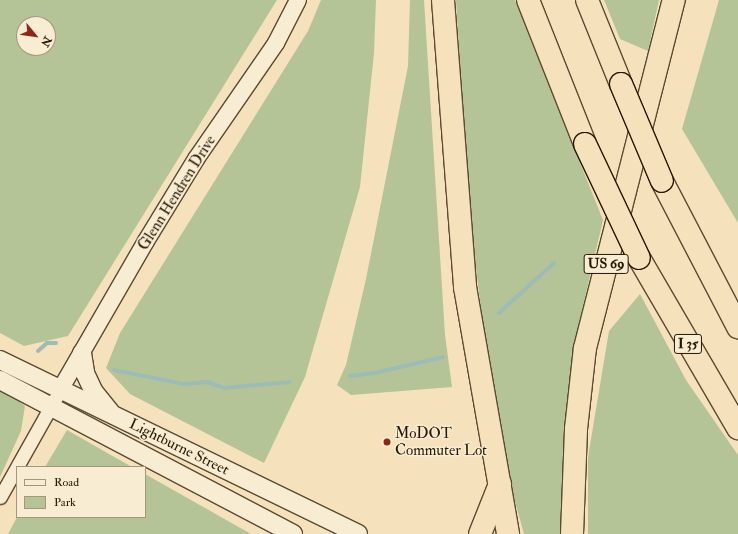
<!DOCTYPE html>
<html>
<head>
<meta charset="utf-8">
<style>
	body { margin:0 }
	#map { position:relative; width:738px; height:534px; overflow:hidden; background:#f5e1bc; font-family:"IM FELL Double Pica",serif }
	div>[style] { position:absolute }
	.green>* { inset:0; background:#b5c496 }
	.stream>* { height:4px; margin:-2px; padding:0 2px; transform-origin:2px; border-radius:2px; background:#9dbcb6 }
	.roads { filter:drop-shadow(1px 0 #5a4a31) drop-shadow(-1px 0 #5a4a31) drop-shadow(0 1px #5a4a31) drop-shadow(0 -1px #5a4a31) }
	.minor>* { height:13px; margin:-6.5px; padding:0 6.5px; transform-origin:6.5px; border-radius:6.5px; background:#f8ecd3 }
	.tertiary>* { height:16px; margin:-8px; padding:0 8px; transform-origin:8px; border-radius:8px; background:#f8ecd3 }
	.secondary>* { height:18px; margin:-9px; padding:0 9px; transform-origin:9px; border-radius:9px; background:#f8ecd3 }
	.motorway>* { height:22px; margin:-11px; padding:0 11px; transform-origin:11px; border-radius:11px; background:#f5e1bc }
	.bridges { filter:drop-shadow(1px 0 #261703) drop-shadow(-1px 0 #261703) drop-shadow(0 1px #261703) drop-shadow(0 -1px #261703) }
	.motorway-bridge>* { height:22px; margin:-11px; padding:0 11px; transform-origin:11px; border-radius:11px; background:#f5e1bc }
	.dots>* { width:11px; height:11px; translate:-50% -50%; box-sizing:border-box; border:2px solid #f8ecd3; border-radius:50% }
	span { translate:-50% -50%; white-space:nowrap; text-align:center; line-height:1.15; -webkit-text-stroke:3px #f8ecd3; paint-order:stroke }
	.shield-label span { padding:1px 3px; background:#f8ecd3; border:1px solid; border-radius:3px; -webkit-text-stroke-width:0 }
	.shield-label { font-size:14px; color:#261703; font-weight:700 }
	.street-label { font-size:15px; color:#261703 }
	.poi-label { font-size:15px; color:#261703 }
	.left { translate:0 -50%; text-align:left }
	.legend { position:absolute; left:16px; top:466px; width:130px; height:52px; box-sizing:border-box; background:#f8ecd3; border:1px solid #a49780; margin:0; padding:5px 7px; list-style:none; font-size:12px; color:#261703 }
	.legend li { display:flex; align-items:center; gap:8px; height:20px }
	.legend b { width:20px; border:1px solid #a49780 }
	.north { position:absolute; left:16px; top:16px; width:40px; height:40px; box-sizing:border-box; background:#f8ecd3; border:1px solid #a49780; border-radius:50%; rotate:119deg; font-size:11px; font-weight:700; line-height:16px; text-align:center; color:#261703 }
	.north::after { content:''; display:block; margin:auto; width:14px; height:18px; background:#8f2418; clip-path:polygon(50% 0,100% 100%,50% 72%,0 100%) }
</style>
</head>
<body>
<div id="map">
	<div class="green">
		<div style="clip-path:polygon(evenodd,0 0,277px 0,68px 336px,24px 346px,0 333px,0 0,24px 24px,48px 24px,48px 48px,24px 48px,24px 24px)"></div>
		<div style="clip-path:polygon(321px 0,376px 0,374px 53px,360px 187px,305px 377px,264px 463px,130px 394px,106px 368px,120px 333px,308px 31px)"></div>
		<div style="clip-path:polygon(410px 0,424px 0,445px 335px,452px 387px,351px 395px,337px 385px,346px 365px,366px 279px,408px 66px)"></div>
		<div style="clip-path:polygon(456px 0,515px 0,603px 220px,579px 323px,564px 430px,565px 534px,524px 534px,512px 491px,483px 325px,469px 212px)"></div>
		<div style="clip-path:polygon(604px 0,659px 0,648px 51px,620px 39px)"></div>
		<div style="clip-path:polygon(719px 0,738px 0,738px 223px,682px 129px)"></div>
		<div style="clip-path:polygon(640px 294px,686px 380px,738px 455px,738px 534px,588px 534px,588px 457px,609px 331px)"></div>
		<div style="clip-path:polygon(0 387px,25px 406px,21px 431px,0 477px)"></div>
		<div style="clip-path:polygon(67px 430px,132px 467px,45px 467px)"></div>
		<div style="clip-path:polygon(145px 474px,251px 534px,8px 534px,17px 517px,145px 517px)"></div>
	</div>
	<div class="stream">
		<div style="left:499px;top:313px;width:74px;rotate:-42.3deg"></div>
		<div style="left:38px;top:351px;width:12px;rotate:-42deg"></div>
		<div style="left:47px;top:343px;width:9px"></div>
		<div style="left:114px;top:370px;width:71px;rotate:11.3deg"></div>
		<div style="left:184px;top:384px;width:23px;rotate:-5deg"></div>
		<div style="left:207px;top:382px;width:18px;rotate:19deg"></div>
		<div style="left:224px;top:388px;width:66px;rotate:-5.2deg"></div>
		<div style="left:350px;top:376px;width:25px;rotate:-7deg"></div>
		<div style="left:375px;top:373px;width:70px;rotate:-13.2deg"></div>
	</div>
	<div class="roads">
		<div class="minor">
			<div style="left:0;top:497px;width:123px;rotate:-60.7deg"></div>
		</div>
		<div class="tertiary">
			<div style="left:60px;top:390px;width:172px;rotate:-60deg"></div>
			<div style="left:146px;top:241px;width:96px;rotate:-58.6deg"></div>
			<div style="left:196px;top:159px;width:141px;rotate:-55.4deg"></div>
			<div style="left:276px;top:43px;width:48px;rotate:-62.9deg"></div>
		</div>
		<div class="secondary">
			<div style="left:82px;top:353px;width:20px;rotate:81deg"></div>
			<div style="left:85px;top:373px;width:21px;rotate:65deg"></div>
			<div style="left:94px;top:392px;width:26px;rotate:51deg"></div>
			<div style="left:0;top:360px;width:398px;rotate:25.9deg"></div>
			<div style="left:0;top:380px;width:331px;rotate:27.7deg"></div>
		</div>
		<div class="motorway">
			<div style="left:443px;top:0;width:288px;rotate:85.6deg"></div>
			<div style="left:465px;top:287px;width:251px;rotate:80.1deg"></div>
			<div style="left:528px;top:0;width:155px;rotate:68.4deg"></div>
			<div style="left:587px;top:0;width:91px;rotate:68deg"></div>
			<div style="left:662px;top:181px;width:165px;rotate:62.5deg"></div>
			<div style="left:639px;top:258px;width:197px;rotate:59.8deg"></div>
			<div style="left:480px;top:534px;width:54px;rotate:-68.2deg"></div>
			<div style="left:572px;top:534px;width:105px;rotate:-87.8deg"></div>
			<div style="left:576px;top:429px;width:81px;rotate:-83.7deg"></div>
			<div style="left:585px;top:348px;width:359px;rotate:-75.7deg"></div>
		</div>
	</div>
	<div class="bridges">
		<div class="motorway-bridge">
			<div style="left:621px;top:84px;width:105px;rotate:67.1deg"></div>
			<div style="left:585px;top:144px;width:126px;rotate:64.7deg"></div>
		</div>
	</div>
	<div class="dots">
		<div style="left:387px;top:442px;background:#8f2418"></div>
	</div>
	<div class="shield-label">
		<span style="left:606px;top:264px">US 69</span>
		<span style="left:688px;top:344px">I 35</span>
	</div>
	<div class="street-label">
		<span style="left:177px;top:193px;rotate:-58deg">Glenn Hendren Drive</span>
		<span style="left:179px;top:447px;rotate:26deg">Lightburne Street</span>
	</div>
	<div class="poi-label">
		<span class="left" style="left:395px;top:442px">MoDOT<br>Commuter Lot</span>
	</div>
	<ul class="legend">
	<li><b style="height:5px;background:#f8ecd3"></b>Road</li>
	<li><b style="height:11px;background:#b5c496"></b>Park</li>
	</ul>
	<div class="north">N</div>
</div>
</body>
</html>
